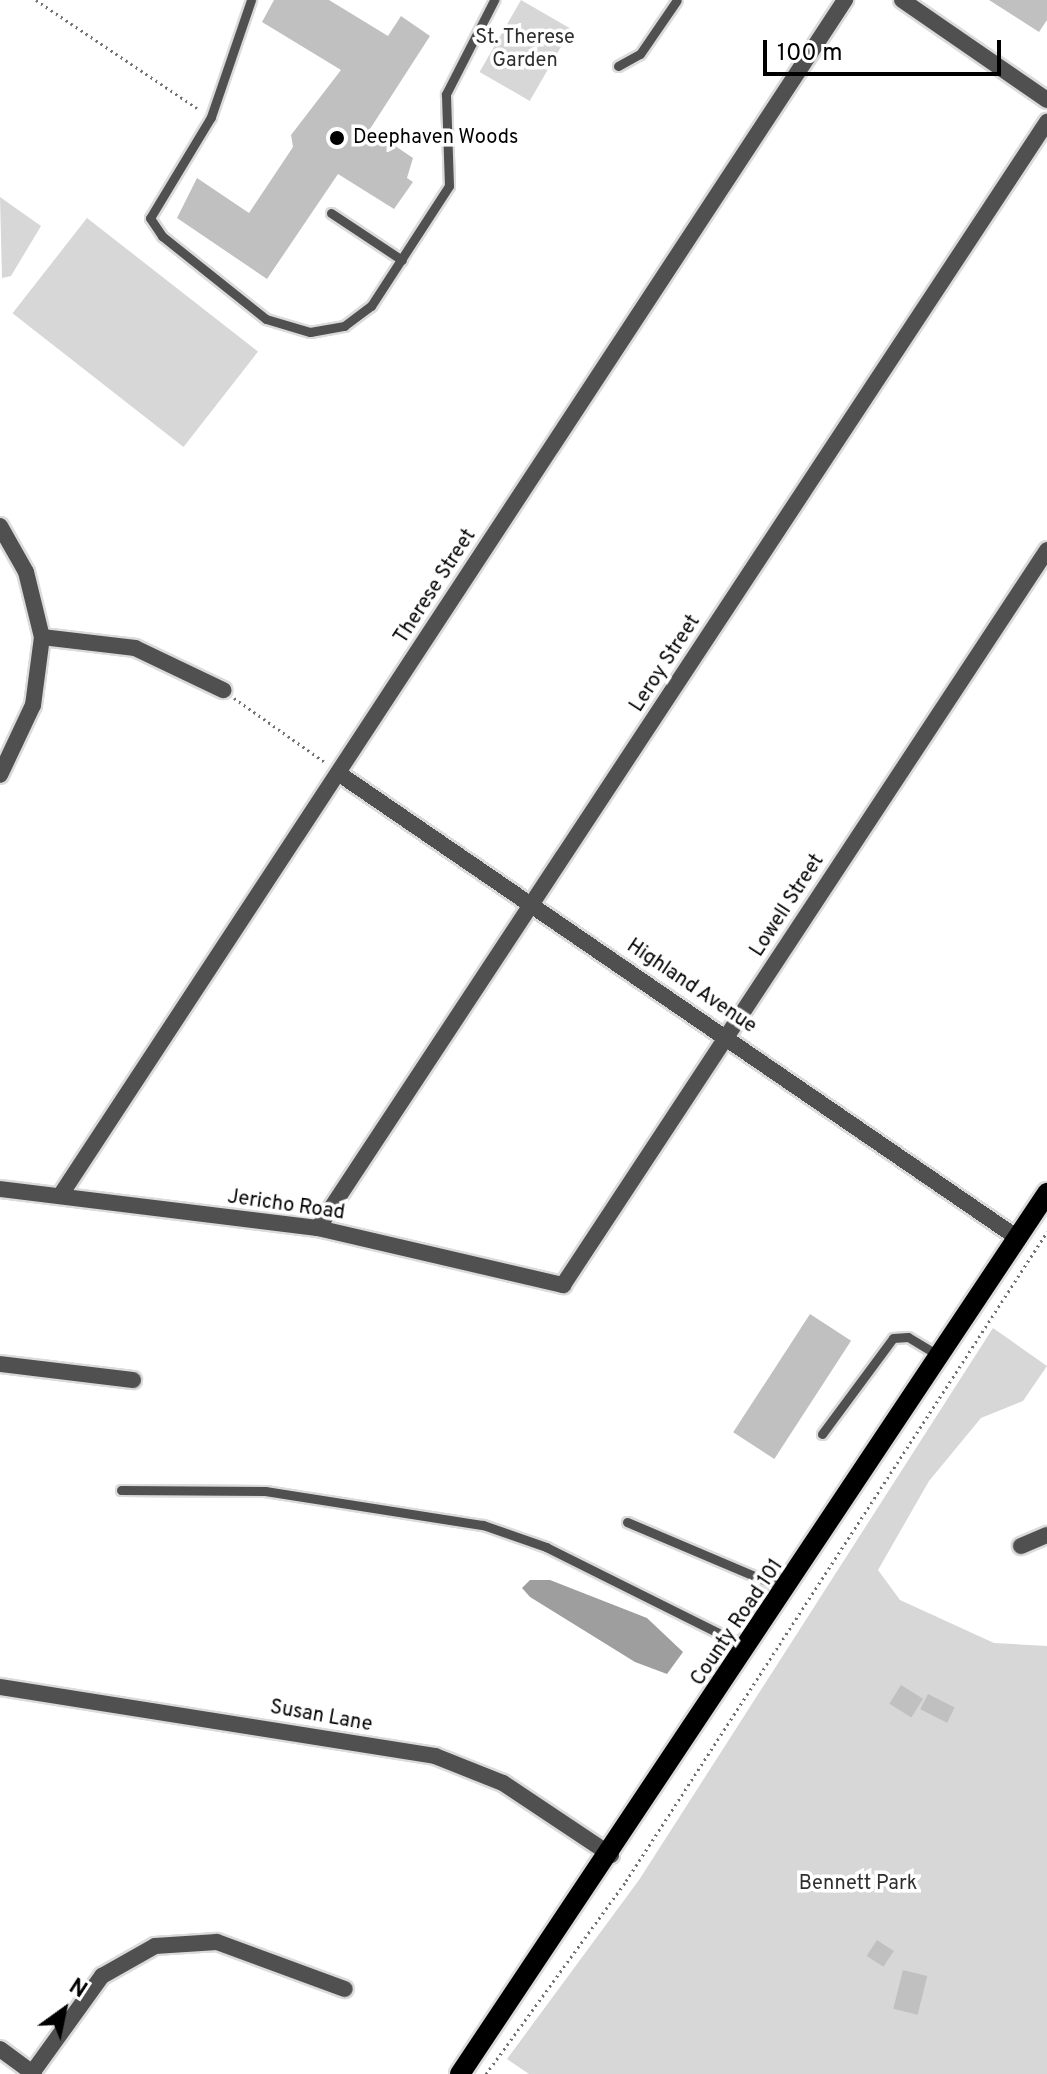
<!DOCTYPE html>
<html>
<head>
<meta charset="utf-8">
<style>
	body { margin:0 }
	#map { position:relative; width:1047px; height:2074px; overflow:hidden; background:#fff; font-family:Overpass,sans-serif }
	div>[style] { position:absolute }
	.green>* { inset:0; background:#d7d7d7; transform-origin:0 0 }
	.water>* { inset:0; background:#9e9e9e }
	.building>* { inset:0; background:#c0c0c0; transform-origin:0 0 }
	.path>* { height:3px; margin-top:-1.5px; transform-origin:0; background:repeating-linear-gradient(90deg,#727272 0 2px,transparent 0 6px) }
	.roads { filter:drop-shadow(2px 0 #dbdbdb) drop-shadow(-2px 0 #dbdbdb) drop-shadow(0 2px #dbdbdb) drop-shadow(0 -2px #dbdbdb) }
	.service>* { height:9px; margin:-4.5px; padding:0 4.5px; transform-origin:4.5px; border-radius:4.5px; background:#505050 }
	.minor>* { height:16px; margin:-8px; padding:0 8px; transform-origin:8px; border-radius:8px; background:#505050 }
	.tertiary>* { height:16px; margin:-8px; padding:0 8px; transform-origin:8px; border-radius:8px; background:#505050 }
	.primary>* { height:20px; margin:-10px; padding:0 10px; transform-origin:10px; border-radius:10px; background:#000 }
	.dots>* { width:22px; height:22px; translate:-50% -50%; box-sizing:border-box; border:4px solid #fff; border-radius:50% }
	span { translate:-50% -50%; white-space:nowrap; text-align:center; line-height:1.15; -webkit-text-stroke:7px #fff; paint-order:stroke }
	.park-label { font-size:20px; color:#2e2e2e }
	.poi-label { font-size:20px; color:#000 }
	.left { translate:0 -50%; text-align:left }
	.street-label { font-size:20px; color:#000 }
	.north { position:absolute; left:24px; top:1970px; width:80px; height:80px; -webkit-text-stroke:6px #fff; paint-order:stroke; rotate:33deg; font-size:22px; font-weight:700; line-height:32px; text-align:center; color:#000 }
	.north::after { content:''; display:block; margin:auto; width:28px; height:36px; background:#000; clip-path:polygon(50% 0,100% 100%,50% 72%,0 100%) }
	.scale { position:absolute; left:763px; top:40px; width:238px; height:36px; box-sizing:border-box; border:4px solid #000; border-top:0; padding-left:10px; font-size:24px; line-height:28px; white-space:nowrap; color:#000; -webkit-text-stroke:6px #fff; paint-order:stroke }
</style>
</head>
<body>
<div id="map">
	<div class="green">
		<div style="left:521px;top:0;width:58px;height:83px;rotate:30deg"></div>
		<div style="clip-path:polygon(0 197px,41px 226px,11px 276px,2px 278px)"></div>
		<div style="left:87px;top:218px;width:217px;height:121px;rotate:38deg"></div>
		<div style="clip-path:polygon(993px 1328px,1047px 1366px,1023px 1401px,981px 1418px,929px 1481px,878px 1570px,900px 1600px,994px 1643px,1047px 1646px,1047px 2074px,529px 2074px,507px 2059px,639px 1880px)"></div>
	</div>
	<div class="water">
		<div style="clip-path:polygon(530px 1580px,550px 1580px,647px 1618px,683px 1652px,667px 1674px,635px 1662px,530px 1597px,522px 1588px)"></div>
	</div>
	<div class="building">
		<div style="clip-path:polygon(274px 0,329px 0,388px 36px,401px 16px,430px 36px,370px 129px,413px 158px,407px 178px,413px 182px,394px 209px,338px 174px,267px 279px,177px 218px,197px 178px,249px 213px,293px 147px,291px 135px,341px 70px,262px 22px)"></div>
		<div style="clip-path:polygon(989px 0,1047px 0,1047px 20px,1039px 32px)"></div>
		<div style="left:810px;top:1314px;width:49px;height:141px;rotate:33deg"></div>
		<div style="left:901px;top:1685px;width:26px;height:22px;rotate:32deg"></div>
		<div style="left:928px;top:1694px;width:30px;height:17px;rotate:27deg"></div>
		<div style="left:877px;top:1940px;width:20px;height:19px;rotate:33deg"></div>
		<div style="left:903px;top:1970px;width:25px;height:40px;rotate:14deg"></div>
	</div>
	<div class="path">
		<div style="left:36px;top:0;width:197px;rotate:33.9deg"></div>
		<div style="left:234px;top:698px;width:113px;rotate:35.2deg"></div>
		<div style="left:486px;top:2074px;width:238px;rotate:-54deg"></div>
		<div style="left:626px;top:1881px;width:774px;rotate:-57.03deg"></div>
	</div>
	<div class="roads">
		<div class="service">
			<div style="left:251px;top:0;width:124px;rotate:108.9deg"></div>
			<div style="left:211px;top:117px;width:118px;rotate:121.1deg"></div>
			<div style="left:150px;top:218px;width:22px;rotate:56deg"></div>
			<div style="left:162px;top:236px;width:133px;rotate:38.6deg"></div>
			<div style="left:266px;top:319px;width:46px;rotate:16.5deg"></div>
			<div style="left:310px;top:332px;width:35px;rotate:-10deg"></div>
			<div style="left:344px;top:326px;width:34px;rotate:-37deg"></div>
			<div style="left:371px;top:306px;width:143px;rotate:-57deg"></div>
			<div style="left:449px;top:186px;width:92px;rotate:-91.9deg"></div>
			<div style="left:446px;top:94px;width:106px;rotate:-62.9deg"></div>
			<div style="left:618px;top:66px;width:25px;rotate:-29deg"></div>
			<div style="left:640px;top:54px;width:65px;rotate:-55.6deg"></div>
			<div style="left:331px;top:213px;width:85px;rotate:33.5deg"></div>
			<div style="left:822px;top:1434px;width:119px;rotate:-53.5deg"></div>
			<div style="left:893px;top:1338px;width:15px;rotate:-4deg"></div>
			<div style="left:908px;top:1337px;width:37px;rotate:31deg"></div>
			<div style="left:121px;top:1490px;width:144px;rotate:0.4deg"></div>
			<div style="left:265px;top:1491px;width:221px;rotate:8.9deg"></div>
			<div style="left:483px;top:1525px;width:67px;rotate:19.2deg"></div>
			<div style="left:546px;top:1547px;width:225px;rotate:26.5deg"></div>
			<div style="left:627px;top:1522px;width:172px;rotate:23deg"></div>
		</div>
		<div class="minor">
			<div style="left:0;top:526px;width:53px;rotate:60.5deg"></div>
			<div style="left:26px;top:572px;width:67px;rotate:76.2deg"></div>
			<div style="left:42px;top:637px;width:69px;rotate:97.5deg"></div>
			<div style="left:33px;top:705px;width:77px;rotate:115.2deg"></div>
			<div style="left:42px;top:637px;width:94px;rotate:6.7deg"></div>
			<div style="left:135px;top:648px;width:98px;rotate:25.5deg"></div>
			<div style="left:338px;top:773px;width:825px;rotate:34.38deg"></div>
			<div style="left:0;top:1189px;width:320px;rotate:7deg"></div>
			<div style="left:318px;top:1228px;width:252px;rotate:13.1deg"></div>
			<div style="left:563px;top:1285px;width:880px;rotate:-56.63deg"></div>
			<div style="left:60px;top:1196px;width:1431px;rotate:-56.72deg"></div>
			<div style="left:318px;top:1228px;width:1325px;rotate:-56.61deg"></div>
			<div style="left:0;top:1364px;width:134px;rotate:6.9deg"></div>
			<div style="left:1021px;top:1546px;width:28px;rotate:-23deg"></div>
			<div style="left:0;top:1687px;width:440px;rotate:9deg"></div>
			<div style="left:435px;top:1756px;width:73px;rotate:21.7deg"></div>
			<div style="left:503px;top:1783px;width:130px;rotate:33.7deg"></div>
			<div style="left:0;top:2049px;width:42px;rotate:36.3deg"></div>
			<div style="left:32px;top:2073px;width:120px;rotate:-54.2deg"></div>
			<div style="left:102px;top:1976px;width:61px;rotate:-29.5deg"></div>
			<div style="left:155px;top:1946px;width:62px;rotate:-3.7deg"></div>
			<div style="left:217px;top:1942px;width:136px;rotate:20.2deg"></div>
		</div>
		<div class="tertiary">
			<div style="left:902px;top:0;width:176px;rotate:34.6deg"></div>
		</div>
		<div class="primary">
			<div style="left:460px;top:2074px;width:1059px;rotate:-56.32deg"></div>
		</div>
	</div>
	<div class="dots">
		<div style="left:337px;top:138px;background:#000"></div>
	</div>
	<div class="park-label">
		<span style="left:525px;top:50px">St. Therese<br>Garden</span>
		<span style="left:858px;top:1884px">Bennett Park</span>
	</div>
	<div class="poi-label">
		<span class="left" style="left:353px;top:138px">Deephaven Woods</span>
	</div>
	<div class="street-label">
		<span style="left:436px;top:587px;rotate:-57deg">Therese Street</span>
		<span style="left:666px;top:664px;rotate:-57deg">Leroy Street</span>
		<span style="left:788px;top:906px;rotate:-57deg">Lowell Street</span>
		<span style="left:691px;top:987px;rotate:34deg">Highland Avenue</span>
		<span style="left:286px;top:1206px;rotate:8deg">Jericho Road</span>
		<span style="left:738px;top:1623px;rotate:-56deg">County Road 101</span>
		<span style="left:321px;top:1717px;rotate:10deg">Susan Lane</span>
	</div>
	<div class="north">N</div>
	<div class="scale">100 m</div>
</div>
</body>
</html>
